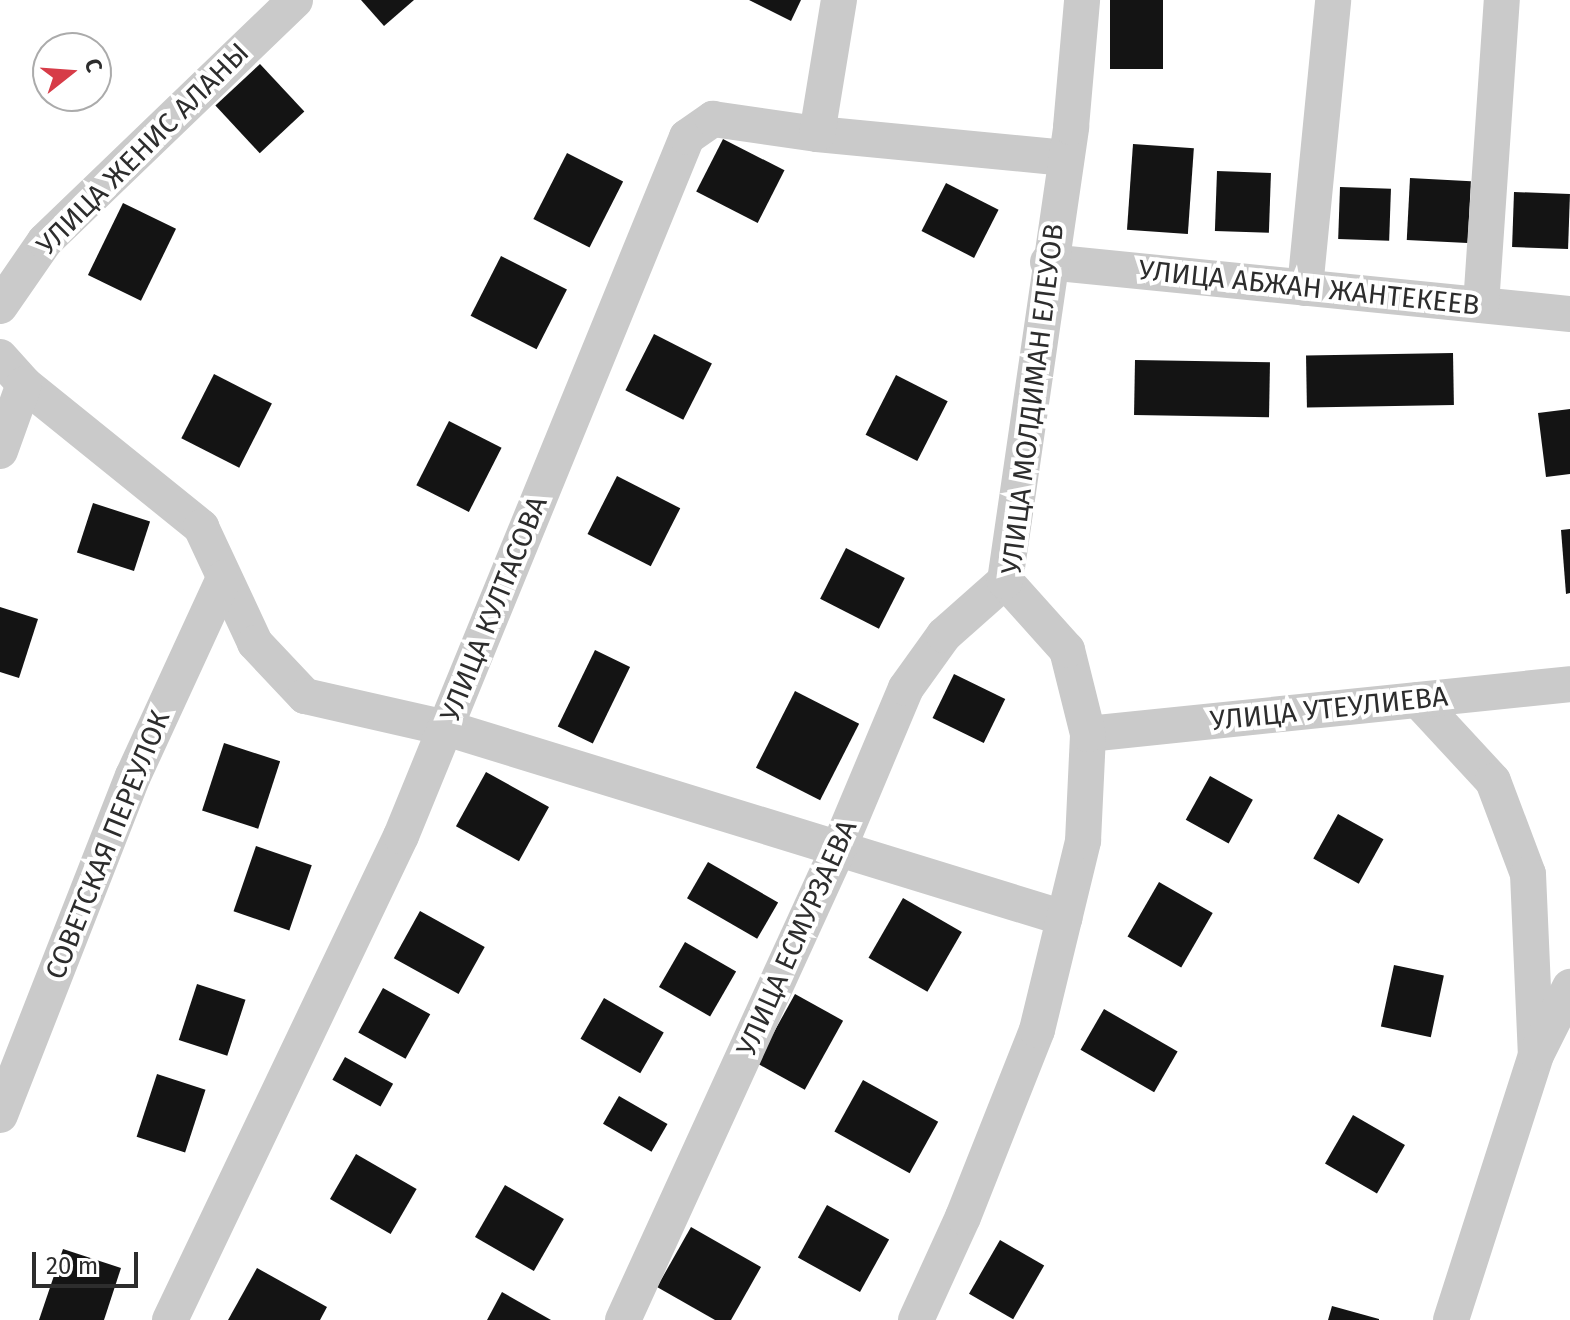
<!DOCTYPE html>
<html>
<head>
<meta charset="utf-8">
<style>
	body { margin:0 }
	#map { position:relative; width:1570px; height:1320px; overflow:hidden; background:#fff; font-family:"Fira Sans",sans-serif }
	div>[style] { position:absolute }
	.building>* { inset:0; background:#141414; transform-origin:0 0 }
	.minor>* { height:36px; margin:-18px; padding:0 18px; transform-origin:18px; border-radius:18px; background:#cacaca }
	span { translate:-50% -50%; white-space:nowrap; text-align:center; line-height:1.15; -webkit-text-stroke:8px #fff; paint-order:stroke }
	.street-label { font-size:28px; color:#2d2d2d }
	.north { position:absolute; left:32px; top:32px; width:80px; height:80px; box-sizing:border-box; background:#fff; border:2px solid #ababab; border-radius:50%; rotate:73deg; font-size:22px; font-weight:700; line-height:32px; text-align:center; color:#2d2d2d }
	.north::after { content:''; display:block; margin:auto; width:28px; height:36px; background:#d73c48; clip-path:polygon(50% 0,100% 100%,50% 72%,0 100%) }
	.scale { position:absolute; left:32px; top:1252px; width:106px; height:36px; box-sizing:border-box; border:4px solid #2d2d2d; border-top:0; padding-left:10px; font-size:24px; line-height:28px; white-space:nowrap; color:#2d2d2d; -webkit-text-stroke:6px #fff; paint-order:stroke }
</style>
</head>
<body>
<div id="map">
	<div class="building">
		<div style="clip-path:polygon(361px 0,414px 0,384px 26px)"></div>
		<div style="clip-path:polygon(749px 0,801px 0,791px 21px)"></div>
		<div style="left:1110px;top:0;width:53px;height:69px"></div>
		<div style="left:260px;top:64px;width:65px;height:61px;rotate:47deg"></div>
		<div style="left:723px;top:139px;width:69px;height:59px;rotate:27deg"></div>
		<div style="left:1133px;top:144px;width:61px;height:86px;rotate:4deg"></div>
		<div style="left:567px;top:153px;width:63px;height:74px;rotate:27deg"></div>
		<div style="left:1217px;top:171px;width:54px;height:60px;rotate:2deg"></div>
		<div style="left:1410px;top:178px;width:61px;height:62px;rotate:3deg"></div>
		<div style="left:946px;top:183px;width:59px;height:54px;rotate:27deg"></div>
		<div style="left:1340px;top:187px;width:51px;height:52px;rotate:2deg"></div>
		<div style="left:1514px;top:192px;width:56px;height:55px;rotate:2deg"></div>
		<div style="left:123px;top:203px;width:59px;height:80px;rotate:26deg"></div>
		<div style="left:501px;top:256px;width:74px;height:67px;rotate:27deg"></div>
		<div style="left:654px;top:334px;width:65px;height:63px;rotate:27deg"></div>
		<div style="left:1453px;top:353px;width:52px;height:147px;rotate:89deg"></div>
		<div style="left:1135px;top:360px;width:135px;height:55px;rotate:1deg"></div>
		<div style="left:214px;top:374px;width:65px;height:72px;rotate:27deg"></div>
		<div style="left:896px;top:375px;width:58px;height:67px;rotate:27deg"></div>
		<div style="clip-path:polygon(1570px 409px,1570px 474px,1546px 477px,1538px 413px)"></div>
		<div style="left:449px;top:421px;width:59px;height:72px;rotate:27deg"></div>
		<div style="left:617px;top:476px;width:71px;height:65px;rotate:27deg"></div>
		<div style="left:93px;top:503px;width:60px;height:52px;rotate:18deg"></div>
		<div style="clip-path:polygon(1570px 529px,1570px 593px,1566px 594px,1561px 530px)"></div>
		<div style="left:846px;top:548px;width:66px;height:57px;rotate:27deg"></div>
		<div style="clip-path:polygon(0 607px,38px 619px,19px 678px,0 672px)"></div>
		<div style="left:595px;top:650px;width:39px;height:85px;rotate:26deg"></div>
		<div style="left:954px;top:674px;width:57px;height:49px;rotate:26deg"></div>
		<div style="left:795px;top:691px;width:72px;height:86px;rotate:27deg"></div>
		<div style="left:224px;top:743px;width:59px;height:71px;rotate:18deg"></div>
		<div style="left:486px;top:772px;width:72px;height:62px;rotate:29deg"></div>
		<div style="left:1210px;top:776px;width:49px;height:50px;rotate:29deg"></div>
		<div style="left:1338px;top:814px;width:52px;height:51px;rotate:29deg"></div>
		<div style="left:256px;top:846px;width:59px;height:69px;rotate:19deg"></div>
		<div style="left:708px;top:862px;width:81px;height:42px;rotate:30deg"></div>
		<div style="left:1159px;top:882px;width:62px;height:63px;rotate:30deg"></div>
		<div style="left:903px;top:898px;width:68px;height:69px;rotate:30deg"></div>
		<div style="left:420px;top:911px;width:74px;height:54px;rotate:29deg"></div>
		<div style="left:685px;top:942px;width:59px;height:52px;rotate:30deg"></div>
		<div style="left:1394px;top:965px;width:51px;height:63px;rotate:12deg"></div>
		<div style="left:197px;top:984px;width:51px;height:59px;rotate:18deg"></div>
		<div style="left:383px;top:988px;width:54px;height:51px;rotate:29deg"></div>
		<div style="left:795px;top:994px;width:55px;height:79px;rotate:29deg"></div>
		<div style="left:604px;top:998px;width:69px;height:47px;rotate:30deg"></div>
		<div style="left:1104px;top:1009px;width:85px;height:47px;rotate:30deg"></div>
		<div style="left:345px;top:1057px;width:55px;height:26px;rotate:29deg"></div>
		<div style="left:157px;top:1074px;width:51px;height:66px;rotate:18deg"></div>
		<div style="left:863px;top:1080px;width:86px;height:59px;rotate:29deg"></div>
		<div style="left:619px;top:1096px;width:56px;height:32px;rotate:30deg"></div>
		<div style="left:1353px;top:1115px;width:60px;height:56px;rotate:30deg"></div>
		<div style="left:356px;top:1154px;width:70px;height:52px;rotate:30deg"></div>
		<div style="left:505px;top:1185px;width:68px;height:60px;rotate:30deg"></div>
		<div style="left:827px;top:1205px;width:71px;height:60px;rotate:29deg"></div>
		<div style="clip-path:polygon(691px 1227px,761px 1267px,731px 1320px,715px 1320px,657px 1287px)"></div>
		<div style="left:1000px;top:1240px;width:51px;height:62px;rotate:30deg"></div>
		<div style="clip-path:polygon(63px 1249px,121px 1268px,104px 1320px,39px 1320px)"></div>
		<div style="clip-path:polygon(257px 1268px,327px 1307px,320px 1320px,228px 1320px)"></div>
		<div style="clip-path:polygon(502px 1292px,551px 1320px,487px 1320px)"></div>
		<div style="clip-path:polygon(1332px 1306px,1379px 1319px,1379px 1320px,1328px 1320px)"></div>
	</div>
	<div class="minor">
		<div style="left:817px;top:134px;width:250px;rotate:5.5deg"></div>
		<div style="left:1048px;top:262px;width:525px;rotate:5.69deg"></div>
		<div style="left:1305px;top:288px;width:289px;rotate:-84.4deg"></div>
		<div style="left:1481px;top:305px;width:306px;rotate:-86.1deg"></div>
		<div style="left:0;top:306px;width:79px;rotate:-55.3deg"></div>
		<div style="left:45px;top:241px;width:347px;rotate:-43.9deg"></div>
		<div style="left:0;top:357px;width:36px;rotate:48deg"></div>
		<div style="left:24px;top:384px;width:228px;rotate:38.9deg"></div>
		<div style="left:201px;top:527px;width:128px;rotate:65deg"></div>
		<div style="left:255px;top:643px;width:73px;rotate:46.7deg"></div>
		<div style="left:305px;top:696px;width:145px;rotate:12.8deg"></div>
		<div style="left:446px;top:728px;width:647px;rotate:17.09deg"></div>
		<div style="left:0;top:451px;width:71px;rotate:-70.3deg"></div>
		<div style="left:1418px;top:700px;width:110px;rotate:47.2deg"></div>
		<div style="left:1493px;top:781px;width:99px;rotate:69.4deg"></div>
		<div style="left:1528px;top:874px;width:181px;rotate:87.5deg"></div>
		<div style="left:1536px;top:1055px;width:278px;rotate:107.8deg"></div>
		<div style="left:1088px;top:734px;width:485px;rotate:-5.9deg"></div>
		<div style="left:1537px;top:1053px;width:74px;rotate:-63.4deg"></div>
		<div style="left:0;top:1115px;width:364px;rotate:-68.6deg"></div>
		<div style="left:133px;top:776px;width:218px;rotate:-65.3deg"></div>
		<div style="left:170px;top:1320px;width:536px;rotate:-64.49deg"></div>
		<div style="left:401px;top:836px;width:755px;rotate:-67.75deg"></div>
		<div style="left:687px;top:137px;width:32px;rotate:-35deg"></div>
		<div style="left:713px;top:119px;width:105px;rotate:8.2deg"></div>
		<div style="left:817px;top:134px;width:136px;rotate:-80.7deg"></div>
		<div style="left:623px;top:1320px;width:522px;rotate:-65.45deg"></div>
		<div style="left:840px;top:845px;width:170px;rotate:-67.2deg"></div>
		<div style="left:906px;top:688px;width:65px;rotate:-54.4deg"></div>
		<div style="left:944px;top:635px;width:81px;rotate:-41.5deg"></div>
		<div style="left:916px;top:1320px;width:113px;rotate:-65.5deg"></div>
		<div style="left:963px;top:1217px;width:201px;rotate:-68.4deg"></div>
		<div style="left:1037px;top:1030px;width:195px;rotate:-76.3deg"></div>
		<div style="left:1083px;top:841px;width:107px;rotate:-87.3deg"></div>
		<div style="left:1088px;top:734px;width:87px;rotate:-104deg"></div>
		<div style="left:1067px;top:650px;width:93px;rotate:-131.9deg"></div>
		<div style="left:1005px;top:581px;width:459px;rotate:-81.7deg"></div>
		<div style="left:1071px;top:127px;width:127px;rotate:-85deg"></div>
	</div>
	<div class="street-label">
		<span style="left:143px;top:149px;rotate:-45deg">УЛИЦА ЖЕНИС АЛАНЫ</span>
		<span style="left:1309px;top:288px;rotate:6deg">УЛИЦА АБЖАН ЖАНТЕКЕЕВ</span>
		<span style="left:1033px;top:399px;rotate:-83deg">УЛИЦА МОЛДИМАН ЕЛЕУОВ</span>
		<span style="left:494px;top:609px;rotate:-68deg">УЛИЦА КУЛТАСОВА</span>
		<span style="left:1329px;top:709px;rotate:-6deg">УЛИЦА УТЕУЛИЕВА</span>
		<span style="left:108px;top:845px;rotate:-68deg">СОВЕТСКАЯ ПЕРЕУЛОК</span>
		<span style="left:797px;top:938px;rotate:-66deg">УЛИЦА ЕСМУРЗАЕВА</span>
	</div>
	<div class="north">С</div>
	<div class="scale">20 m</div>
</div>
</body>
</html>
